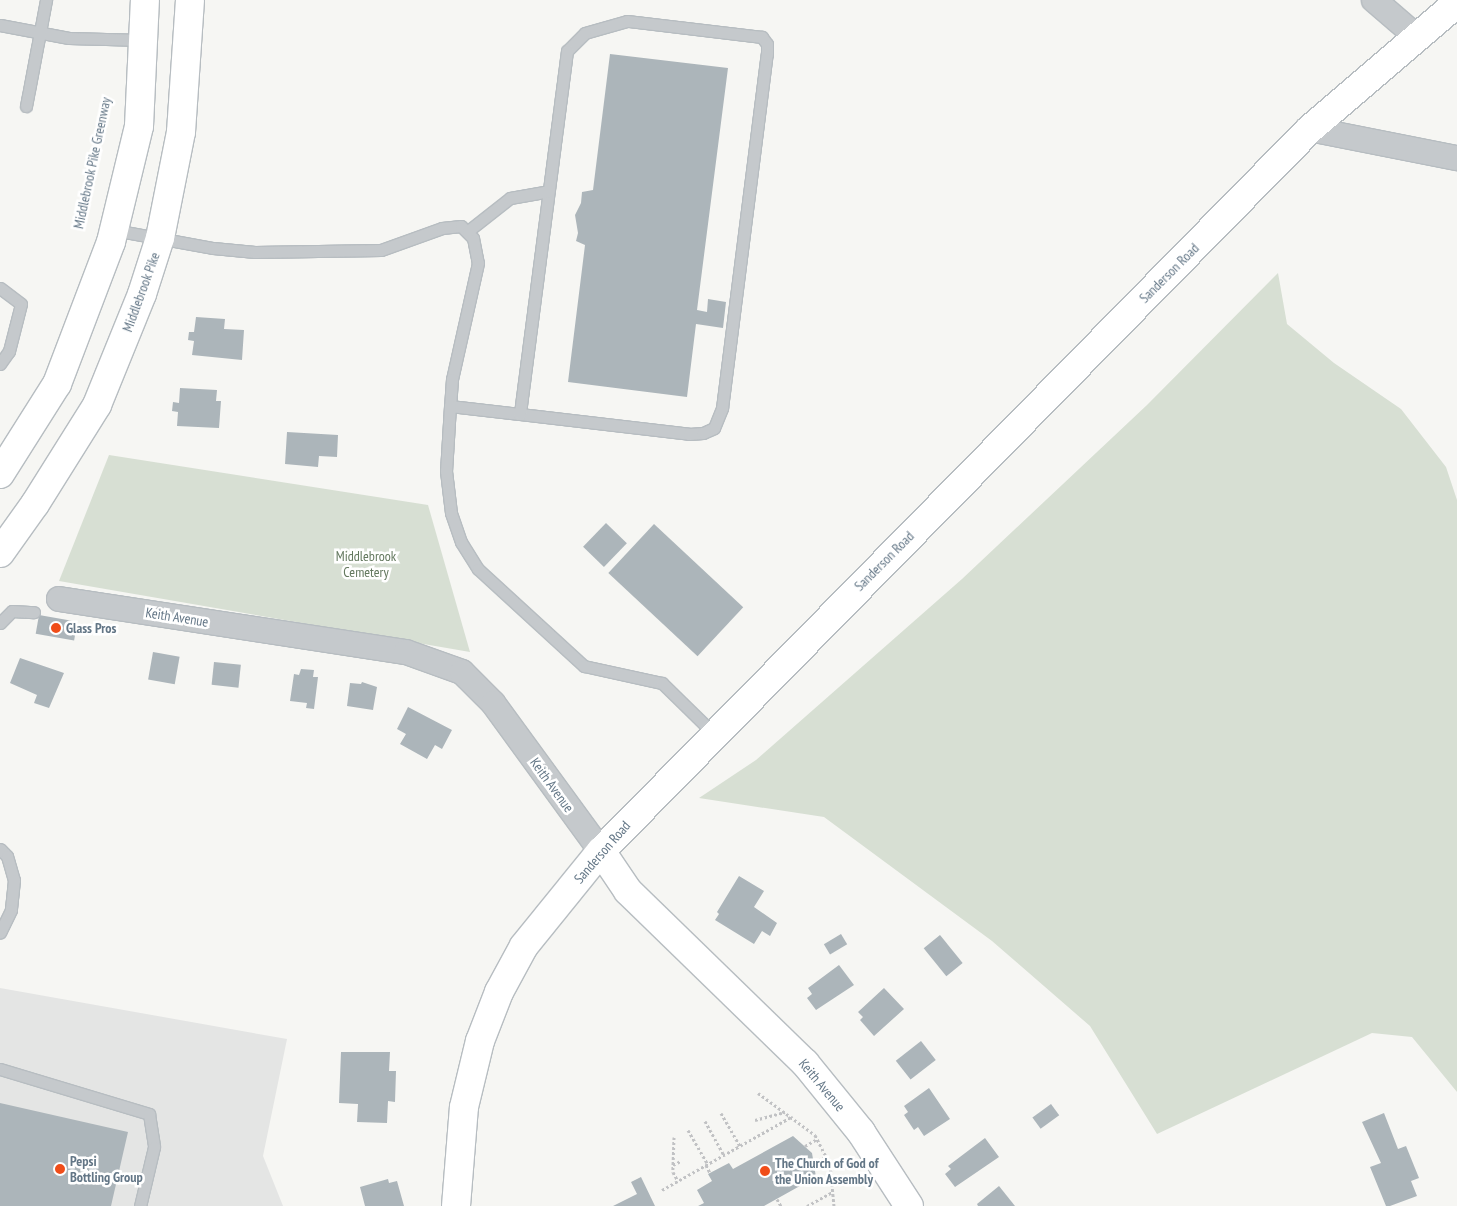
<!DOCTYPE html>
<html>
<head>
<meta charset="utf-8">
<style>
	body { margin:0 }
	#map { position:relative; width:1457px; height:1206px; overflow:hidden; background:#f6f6f3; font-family:"PT Sans Narrow",sans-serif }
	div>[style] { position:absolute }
	.built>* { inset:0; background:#e4e5e4 }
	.green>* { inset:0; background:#d7dfd3 }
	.building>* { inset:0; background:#acb5ba; transform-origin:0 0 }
	.path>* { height:3px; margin-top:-1.5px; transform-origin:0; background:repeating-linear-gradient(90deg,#c1c2c4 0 2.5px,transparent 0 5px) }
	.roads { filter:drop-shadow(1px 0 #b7bdc1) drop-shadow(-1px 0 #b7bdc1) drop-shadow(0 1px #b7bdc1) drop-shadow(0 -1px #b7bdc1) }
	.lane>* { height:11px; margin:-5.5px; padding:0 5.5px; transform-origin:5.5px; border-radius:5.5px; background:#c5c9cc }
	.street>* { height:24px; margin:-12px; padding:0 12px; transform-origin:12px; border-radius:12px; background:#c5c9cc }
	.secondary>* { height:28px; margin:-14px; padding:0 14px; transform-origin:14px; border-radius:14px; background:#fff }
	.dots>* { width:14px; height:14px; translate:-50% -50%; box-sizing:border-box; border:2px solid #fff; border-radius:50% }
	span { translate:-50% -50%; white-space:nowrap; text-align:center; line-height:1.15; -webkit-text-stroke:5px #fff; paint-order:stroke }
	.street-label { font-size:14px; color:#637686 }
	.park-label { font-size:14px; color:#63785e }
	.poi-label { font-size:14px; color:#637686; font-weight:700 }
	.left { translate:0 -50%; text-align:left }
</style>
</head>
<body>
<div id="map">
	<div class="built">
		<div style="clip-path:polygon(0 988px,287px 1039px,263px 1156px,283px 1206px,0 1206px)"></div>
	</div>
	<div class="green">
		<div style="clip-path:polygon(1278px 273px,1287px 324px,1334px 363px,1401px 409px,1446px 467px,1457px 500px,1457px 1092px,1412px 1037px,1372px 1033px,1157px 1134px,1090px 1026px,992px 941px,824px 817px,699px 798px,756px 760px,962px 579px,1147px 405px)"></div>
		<div style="clip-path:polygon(109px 455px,428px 505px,470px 652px,59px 581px)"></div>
	</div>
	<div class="building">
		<div style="clip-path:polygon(610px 54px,728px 68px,697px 310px,707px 312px,708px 299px,726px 302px,723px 328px,696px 324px,687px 397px,568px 382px,585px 245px,576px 241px,578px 233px,575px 215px,581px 203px,582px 192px,593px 190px)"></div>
		<div style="clip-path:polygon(196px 317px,225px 319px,224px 329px,244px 330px,242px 360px,192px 355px,194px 341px,188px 340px,189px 332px,194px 332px)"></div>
		<div style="clip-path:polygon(180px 388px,217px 390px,216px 401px,221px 401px,219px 428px,177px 426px,178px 412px,172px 411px,173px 402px,179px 403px)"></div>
		<div style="clip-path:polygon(287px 432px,338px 435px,337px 457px,319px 456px,318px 467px,285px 464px)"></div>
		<div style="left:606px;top:523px;width:29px;height:33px;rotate:44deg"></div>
		<div style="left:654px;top:524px;width:122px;height:67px;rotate:43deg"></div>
		<div style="left:39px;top:615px;width:39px;height:19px;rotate:10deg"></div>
		<div style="left:153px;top:652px;width:27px;height:28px;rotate:10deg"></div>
		<div style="clip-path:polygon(20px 658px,64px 673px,49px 708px,34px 703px,37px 695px,10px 683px)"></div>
		<div style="left:214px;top:662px;width:27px;height:23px;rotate:6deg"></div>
		<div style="clip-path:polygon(301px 669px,314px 670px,313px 677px,318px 677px,314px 709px,306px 708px,307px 703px,290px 701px,294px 674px,299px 675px)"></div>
		<div style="clip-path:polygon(362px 682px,377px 687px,373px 710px,347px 706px,350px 683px,361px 684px)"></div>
		<div style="clip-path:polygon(408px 707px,452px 730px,442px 749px,435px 745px,427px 759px,400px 744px,406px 734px,397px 729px)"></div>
		<div style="clip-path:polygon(739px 876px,764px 891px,754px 907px,777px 923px,770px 936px,762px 931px,754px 944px,715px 920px,719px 914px,717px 912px)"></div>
		<div style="left:841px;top:934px;width:12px;height:20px;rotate:59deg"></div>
		<div style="left:940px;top:935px;width:36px;height:21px;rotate:51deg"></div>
		<div style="clip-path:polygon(839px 965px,854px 985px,816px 1010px,807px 998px,812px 994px,808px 988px)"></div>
		<div style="clip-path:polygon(884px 988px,904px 1009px,874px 1036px,860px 1020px,863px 1017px,858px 1012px)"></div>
		<div style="left:921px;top:1041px;width:24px;height:32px;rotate:52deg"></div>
		<div style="clip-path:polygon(341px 1052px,390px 1052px,389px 1071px,396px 1071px,395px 1102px,388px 1101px,387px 1123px,357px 1122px,358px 1104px,339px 1103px)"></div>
		<div style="clip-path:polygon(929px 1088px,950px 1119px,924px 1136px,918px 1127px,914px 1130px,904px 1115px,908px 1112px,904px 1106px)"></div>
		<div style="clip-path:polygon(0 1103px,128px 1132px,111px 1206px,0 1206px)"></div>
		<div style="left:1051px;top:1104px;width:14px;height:23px;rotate:54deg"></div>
		<div style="clip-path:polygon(1384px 1113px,1398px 1149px,1406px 1146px,1419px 1178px,1411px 1181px,1417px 1196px,1390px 1206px,1386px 1206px,1370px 1167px,1381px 1163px,1362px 1122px)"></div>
		<div style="clip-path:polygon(793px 1136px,812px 1153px,816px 1177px,764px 1206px,698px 1206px,704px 1203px,697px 1190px,712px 1181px,708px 1174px,729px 1163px,733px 1169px)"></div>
		<div style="clip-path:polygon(985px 1138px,999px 1157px,955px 1187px,945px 1174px,951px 1169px,948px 1166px)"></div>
		<div style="clip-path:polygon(641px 1177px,655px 1206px,613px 1206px,637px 1194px,631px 1182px)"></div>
		<div style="clip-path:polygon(388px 1179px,389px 1183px,397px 1181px,404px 1206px,365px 1206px,360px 1187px)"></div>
		<div style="clip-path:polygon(999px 1186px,1015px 1206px,978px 1206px,977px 1204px)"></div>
	</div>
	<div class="path">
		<div style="left:758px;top:1093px;width:71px;rotate:36.4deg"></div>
		<div style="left:815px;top:1135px;width:33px;rotate:63deg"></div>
		<div style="left:830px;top:1164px;width:42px;rotate:84.6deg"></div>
		<div style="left:721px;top:1113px;width:38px;rotate:60deg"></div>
		<div style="left:755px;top:1120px;width:31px;rotate:-15deg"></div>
		<div style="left:705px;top:1121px;width:39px;rotate:61deg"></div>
		<div style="left:688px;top:1130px;width:39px;rotate:60deg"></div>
		<div style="left:674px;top:1137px;width:35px;rotate:92deg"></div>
		<div style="left:673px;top:1172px;width:10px;rotate:61deg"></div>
		<div style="left:805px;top:1146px;width:14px;rotate:-30deg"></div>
		<div style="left:814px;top:1163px;width:14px;rotate:-30deg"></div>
		<div style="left:673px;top:1165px;width:9px;rotate:-27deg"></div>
		<div style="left:706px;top:1165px;width:9px;rotate:63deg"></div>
		<div style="left:662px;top:1190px;width:150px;rotate:-29.5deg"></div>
		<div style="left:777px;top:1199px;width:8px;rotate:60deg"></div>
		<div style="left:807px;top:1206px;width:29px;rotate:-29deg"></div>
	</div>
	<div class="roads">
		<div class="lane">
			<div style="left:0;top:25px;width:70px;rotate:10.7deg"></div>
			<div style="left:69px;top:38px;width:74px;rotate:1.5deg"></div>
			<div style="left:26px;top:106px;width:108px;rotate:-79.3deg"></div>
			<div style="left:114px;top:230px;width:101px;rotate:10.3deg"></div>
			<div style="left:213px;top:248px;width:42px;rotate:5.4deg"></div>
			<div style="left:255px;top:252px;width:126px;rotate:-0.9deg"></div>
			<div style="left:381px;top:250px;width:65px;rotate:-19.8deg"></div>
			<div style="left:442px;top:228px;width:19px;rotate:-6deg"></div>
			<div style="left:461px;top:226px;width:17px;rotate:45deg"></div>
			<div style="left:473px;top:238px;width:25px;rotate:79deg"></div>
			<div style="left:478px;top:263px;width:119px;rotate:102.6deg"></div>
			<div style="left:452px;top:379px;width:27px;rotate:94deg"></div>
			<div style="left:450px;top:406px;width:70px;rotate:6.5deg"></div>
			<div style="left:520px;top:414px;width:170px;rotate:6.7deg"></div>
			<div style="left:689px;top:434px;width:14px;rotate:-4deg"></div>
			<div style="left:703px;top:433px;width:12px;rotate:-24deg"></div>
			<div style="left:714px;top:428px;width:22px;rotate:-68deg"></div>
			<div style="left:722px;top:408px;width:357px;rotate:-82.8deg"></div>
			<div style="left:767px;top:54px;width:10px;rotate:-90deg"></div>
			<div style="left:767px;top:44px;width:9px;rotate:-126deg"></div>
			<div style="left:762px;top:37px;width:136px;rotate:-173.2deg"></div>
			<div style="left:627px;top:21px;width:44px;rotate:164.1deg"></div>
			<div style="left:585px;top:33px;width:25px;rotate:135deg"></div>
			<div style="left:567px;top:51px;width:366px;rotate:97.4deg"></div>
			<div style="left:468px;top:231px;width:53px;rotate:-38.2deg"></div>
			<div style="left:510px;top:198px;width:39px;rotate:-10deg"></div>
			<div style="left:0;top:288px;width:26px;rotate:37deg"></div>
			<div style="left:21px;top:304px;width:49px;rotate:104.3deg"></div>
			<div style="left:9px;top:351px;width:16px;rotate:125deg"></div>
			<div style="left:450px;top:406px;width:65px;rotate:93.5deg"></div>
			<div style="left:446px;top:471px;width:42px;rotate:83.2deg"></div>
			<div style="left:451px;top:513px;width:31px;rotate:71deg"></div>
			<div style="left:461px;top:542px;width:32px;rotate:58deg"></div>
			<div style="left:478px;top:569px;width:144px;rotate:42.5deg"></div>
			<div style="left:584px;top:666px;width:80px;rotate:12.3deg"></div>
			<div style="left:662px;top:683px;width:73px;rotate:44.4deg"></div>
			<div style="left:0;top:623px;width:17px;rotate:-45deg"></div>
			<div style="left:12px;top:611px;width:22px;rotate:3deg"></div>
			<div style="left:0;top:849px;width:10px;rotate:45deg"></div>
			<div style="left:7px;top:856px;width:25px;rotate:74deg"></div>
			<div style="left:14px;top:880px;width:30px;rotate:96deg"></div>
			<div style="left:11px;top:910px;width:25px;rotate:116deg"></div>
			<div style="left:0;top:1069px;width:156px;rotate:16.8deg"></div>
			<div style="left:149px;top:1114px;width:33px;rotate:81deg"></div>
			<div style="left:154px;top:1147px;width:61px;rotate:103.3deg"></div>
		</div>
		<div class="street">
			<div style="left:1374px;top:0;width:57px;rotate:40.7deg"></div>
			<div style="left:1310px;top:129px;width:150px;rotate:11.2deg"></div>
			<div style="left:59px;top:599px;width:351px;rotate:8.7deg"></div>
			<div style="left:406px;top:652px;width:59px;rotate:19.7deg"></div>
			<div style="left:462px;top:672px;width:44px;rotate:45deg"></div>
			<div style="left:493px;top:703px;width:183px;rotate:53.9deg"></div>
		</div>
		<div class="secondary">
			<div style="left:0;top:474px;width:107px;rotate:-57.7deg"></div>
			<div style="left:57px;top:384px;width:152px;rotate:-69.2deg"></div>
			<div style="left:111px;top:242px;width:119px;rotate:-76.4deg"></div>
			<div style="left:139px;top:126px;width:126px;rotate:-87.3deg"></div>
			<div style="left:0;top:553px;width:60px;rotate:-54.5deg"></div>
			<div style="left:35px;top:504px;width:117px;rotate:-57.9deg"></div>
			<div style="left:97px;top:405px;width:120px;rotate:-67.9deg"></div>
			<div style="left:142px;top:294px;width:59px;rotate:-72.2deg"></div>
			<div style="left:160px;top:238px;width:108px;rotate:-78.8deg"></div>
			<div style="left:181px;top:132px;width:132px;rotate:-86.1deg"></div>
			<div style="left:601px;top:851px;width:48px;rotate:56deg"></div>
			<div style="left:628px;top:891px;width:247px;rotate:44.2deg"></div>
			<div style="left:805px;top:1063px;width:89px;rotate:50.9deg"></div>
			<div style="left:861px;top:1132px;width:88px;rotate:57deg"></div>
			<div style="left:456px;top:1206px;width:99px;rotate:-85.4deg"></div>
			<div style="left:464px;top:1107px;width:68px;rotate:-76.4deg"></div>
			<div style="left:480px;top:1041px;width:53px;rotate:-68.8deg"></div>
			<div style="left:499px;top:992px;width:52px;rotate:-61.5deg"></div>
			<div style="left:524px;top:946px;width:122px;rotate:-51deg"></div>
			<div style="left:601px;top:851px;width:1012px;rotate:-45.52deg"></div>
			<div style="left:1310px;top:129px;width:194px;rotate:-40.6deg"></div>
		</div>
	</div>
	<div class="dots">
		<div style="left:56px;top:628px;background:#f04d19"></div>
		<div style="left:60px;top:1169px;background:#f04d19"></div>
		<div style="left:765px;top:1171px;background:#f04d19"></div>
	</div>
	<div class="street-label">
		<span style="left:92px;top:163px;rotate:-78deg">Middlebrook Pike Greenway</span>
		<span style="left:1169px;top:273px;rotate:-45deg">Sanderson Road</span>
		<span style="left:141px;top:292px;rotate:-70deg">Middlebrook Pike</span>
		<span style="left:884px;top:561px;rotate:-45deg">Sanderson Road</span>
		<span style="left:177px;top:617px;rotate:9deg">Keith Avenue</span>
		<span style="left:552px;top:785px;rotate:54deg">Keith Avenue</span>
		<span style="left:602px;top:852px;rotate:-49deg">Sanderson Road</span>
		<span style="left:822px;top:1085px;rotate:50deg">Keith Avenue</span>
	</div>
	<div class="park-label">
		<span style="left:366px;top:564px">Middlebrook<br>Cemetery</span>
	</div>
	<div class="poi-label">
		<span class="left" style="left:66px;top:628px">Glass Pros</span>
		<span class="left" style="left:70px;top:1169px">Pepsi<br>Bottling Group</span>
		<span class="left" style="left:775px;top:1171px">The Church of God of<br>the Union Assembly</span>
	</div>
</div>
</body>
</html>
